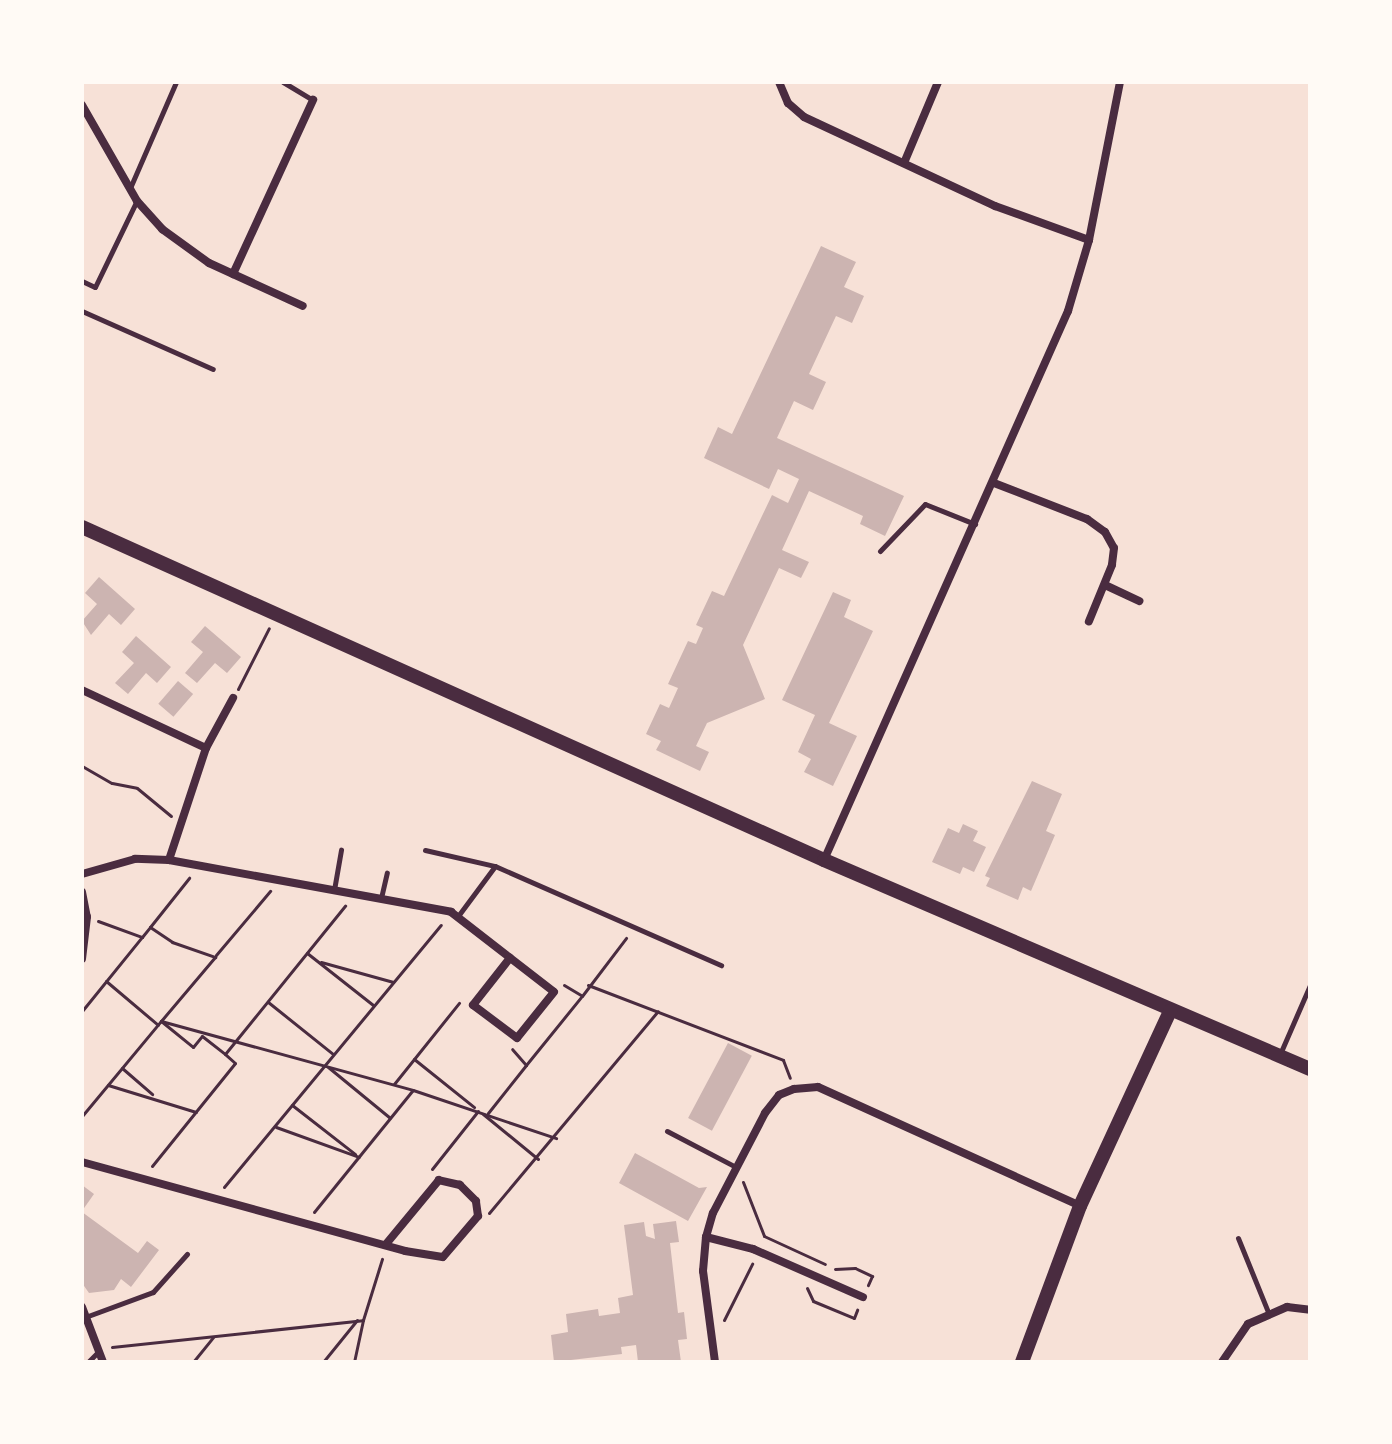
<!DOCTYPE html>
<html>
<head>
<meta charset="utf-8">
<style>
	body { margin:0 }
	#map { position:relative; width:1392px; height:1444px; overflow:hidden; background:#f7e1d7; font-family:"Source Sans 3",sans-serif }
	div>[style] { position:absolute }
	.building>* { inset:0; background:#ccb4b1; transform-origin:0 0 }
	.path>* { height:3px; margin:-1.5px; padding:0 1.5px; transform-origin:1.5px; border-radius:1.5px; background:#4a2c40 }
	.service>* { height:5px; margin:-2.5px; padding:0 2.5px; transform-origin:2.5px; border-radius:2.5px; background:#4a2c40 }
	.minor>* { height:8px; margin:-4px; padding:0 4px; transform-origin:4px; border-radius:4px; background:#4a2c40 }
	.tertiary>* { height:14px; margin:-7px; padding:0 7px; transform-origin:7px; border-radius:7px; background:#4a2c40 }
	span { translate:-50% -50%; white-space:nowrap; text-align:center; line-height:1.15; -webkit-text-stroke:6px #fffaf5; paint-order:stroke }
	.frame { position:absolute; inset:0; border:84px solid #fffaf5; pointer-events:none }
</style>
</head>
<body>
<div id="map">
	<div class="building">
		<div style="clip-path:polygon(821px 246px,856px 262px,844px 287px,864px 296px,852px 323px,836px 316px,809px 374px,826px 382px,813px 410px,794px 401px,777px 438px,904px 496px,885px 536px,860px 524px,863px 516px,809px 491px,782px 550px,809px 562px,801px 578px,779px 568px,743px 645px,765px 699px,707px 723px,696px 746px,709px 752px,700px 771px,656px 750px,661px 741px,646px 734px,660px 704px,669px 708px,678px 688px,668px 684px,688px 641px,696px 644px,703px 628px,696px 625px,712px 591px,724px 596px,772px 495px,788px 503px,799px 479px,778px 469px,769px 489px,704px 458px,718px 427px,732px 434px)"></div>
		<div style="clip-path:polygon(99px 577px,135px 609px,121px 625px,109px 614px,91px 635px,82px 621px,97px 604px,85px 593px)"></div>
		<div style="clip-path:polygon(833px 592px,851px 600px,844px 617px,873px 631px,829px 723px,857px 736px,833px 786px,804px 772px,811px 759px,798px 752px,815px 715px,782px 700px)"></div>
		<div style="clip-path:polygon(205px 626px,241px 657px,227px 673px,215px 663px,197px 683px,185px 673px,203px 652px,191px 642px)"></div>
		<div style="clip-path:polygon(136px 636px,171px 667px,157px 683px,146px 673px,128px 694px,115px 683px,134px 663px,122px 652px)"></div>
		<div style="left:178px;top:681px;width:20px;height:30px;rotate:41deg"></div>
		<div style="clip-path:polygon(1032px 781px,1062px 794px,1046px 831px,1055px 835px,1031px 891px,1023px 887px,1018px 900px,986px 886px,990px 878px,985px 876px)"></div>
		<div style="clip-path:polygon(963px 824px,978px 831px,973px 841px,986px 847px,974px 872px,963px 867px,960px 874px,932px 862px,948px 828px,959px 833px)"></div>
		<div style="left:728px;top:1043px;width:27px;height:85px;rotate:28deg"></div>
		<div style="clip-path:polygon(635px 1153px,699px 1188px,707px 1187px,688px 1221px,619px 1183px)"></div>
		<div style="clip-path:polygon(82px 1185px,94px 1194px,82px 1211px)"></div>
		<div style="clip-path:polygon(82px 1212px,138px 1253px,147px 1241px,159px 1250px,131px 1287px,121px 1279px,114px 1290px,89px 1293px,82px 1283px)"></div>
		<div style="clip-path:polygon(676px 1221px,679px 1242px,670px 1243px,678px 1313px,684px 1312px,687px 1339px,678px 1340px,681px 1362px,638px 1362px,636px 1345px,621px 1347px,622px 1354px,554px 1362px,551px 1335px,568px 1332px,566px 1314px,598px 1309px,599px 1316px,620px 1313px,618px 1298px,633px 1295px,624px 1225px,644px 1222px,646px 1236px,655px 1239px,653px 1224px)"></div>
	</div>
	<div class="path">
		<div style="left:238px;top:689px;width:68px;rotate:-63.1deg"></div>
		<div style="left:82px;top:766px;width:34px;rotate:30deg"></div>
		<div style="left:112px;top:783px;width:25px;rotate:11deg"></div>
		<div style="left:137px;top:788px;width:44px;rotate:39.5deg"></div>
		<div style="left:98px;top:921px;width:47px;rotate:20deg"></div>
		<div style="left:142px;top:937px;width:13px;rotate:-51deg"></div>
		<div style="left:150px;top:927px;width:27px;rotate:34deg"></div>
		<div style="left:172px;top:942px;width:46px;rotate:19.2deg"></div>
		<div style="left:215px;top:957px;width:84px;rotate:130.2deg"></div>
		<div style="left:161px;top:1021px;width:261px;rotate:15.3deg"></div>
		<div style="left:413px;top:1090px;width:151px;rotate:18.6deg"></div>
		<div style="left:150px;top:927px;width:63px;rotate:-51.5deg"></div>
		<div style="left:307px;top:953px;width:84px;rotate:38.2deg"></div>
		<div style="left:216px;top:955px;width:84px;rotate:-49.8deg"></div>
		<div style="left:321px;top:962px;width:75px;rotate:15.5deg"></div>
		<div style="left:106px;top:981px;width:68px;rotate:40.2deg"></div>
		<div style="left:564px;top:985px;width:21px;rotate:31deg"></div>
		<div style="left:582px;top:996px;width:73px;rotate:-52.8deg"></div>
		<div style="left:588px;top:985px;width:209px;rotate:21deg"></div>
		<div style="left:783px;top:1060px;width:19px;rotate:69deg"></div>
		<div style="left:268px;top:1002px;width:83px;rotate:38.7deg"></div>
		<div style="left:82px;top:1011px;width:95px;rotate:-51deg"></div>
		<div style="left:414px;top:1059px;width:77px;rotate:38.7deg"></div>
		<div style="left:526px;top:1065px;width:87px;rotate:-51deg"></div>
		<div style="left:328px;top:1067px;width:80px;rotate:39.4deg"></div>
		<div style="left:122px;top:1068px;width:40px;rotate:41deg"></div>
		<div style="left:394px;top:1084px;width:104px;rotate:-51.3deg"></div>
		<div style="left:108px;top:1085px;width:92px;rotate:17.1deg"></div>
		<div style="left:292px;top:1105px;width:80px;rotate:37.9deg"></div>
		<div style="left:488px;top:1113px;width:61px;rotate:-51.6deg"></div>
		<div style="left:526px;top:1065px;width:21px;rotate:-131deg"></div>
		<div style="left:483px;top:1114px;width:71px;rotate:39.3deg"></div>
		<div style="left:82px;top:1116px;width:124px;rotate:-50.3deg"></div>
		<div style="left:161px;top:1021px;width:41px;rotate:39.1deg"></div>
		<div style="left:193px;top:1047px;width:14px;rotate:-51deg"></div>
		<div style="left:202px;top:1036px;width:29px;rotate:38deg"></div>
		<div style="left:276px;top:1127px;width:88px;rotate:19.9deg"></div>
		<div style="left:152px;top:1166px;width:132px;rotate:-51.1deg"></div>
		<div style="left:235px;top:1063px;width:13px;rotate:-138deg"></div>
		<div style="left:225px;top:1054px;width:191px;rotate:-51deg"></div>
		<div style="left:432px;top:1169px;width:74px;rotate:-51.6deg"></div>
		<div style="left:743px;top:1182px;width:58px;rotate:68.7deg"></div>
		<div style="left:764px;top:1236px;width:67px;rotate:24.7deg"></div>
		<div style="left:224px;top:1187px;width:340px;rotate:-50.4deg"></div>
		<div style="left:314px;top:1212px;width:156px;rotate:-51deg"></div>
		<div style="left:489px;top:1213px;width:263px;rotate:-50.1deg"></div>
		<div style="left:835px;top:1269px;width:20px;rotate:-3deg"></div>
		<div style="left:855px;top:1268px;width:19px;rotate:25deg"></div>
		<div style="left:872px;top:1276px;width:10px;rotate:114deg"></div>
		<div style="left:807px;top:1288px;width:14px;rotate:65deg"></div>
		<div style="left:813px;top:1301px;width:44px;rotate:22.5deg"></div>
		<div style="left:854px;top:1318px;width:9px;rotate:-69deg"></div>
		<div style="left:724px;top:1320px;width:63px;rotate:-63.4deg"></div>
		<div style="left:112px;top:1347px;width:252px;rotate:-6.1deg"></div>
		<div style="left:363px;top:1320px;width:64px;rotate:-72.7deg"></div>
		<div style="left:193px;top:1362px;width:32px;rotate:-51deg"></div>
		<div style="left:252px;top:1362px;width:7px"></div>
		<div style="left:323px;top:1362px;width:54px;rotate:-51deg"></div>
		<div style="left:354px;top:1362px;width:43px;rotate:-77.9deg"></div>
	</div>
	<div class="service">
		<div style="left:283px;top:82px;width:35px;rotate:31deg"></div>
		<div style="left:130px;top:188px;width:116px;rotate:-66.5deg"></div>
		<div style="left:82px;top:281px;width:14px;rotate:25deg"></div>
		<div style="left:95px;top:287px;width:94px;rotate:-64.2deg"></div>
		<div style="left:82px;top:311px;width:143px;rotate:23.9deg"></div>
		<div style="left:880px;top:551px;width:65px;rotate:-46.2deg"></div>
		<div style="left:925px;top:504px;width:54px;rotate:21.8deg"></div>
		<div style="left:425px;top:850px;width:72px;rotate:12.9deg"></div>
		<div style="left:334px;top:890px;width:41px;rotate:-80.1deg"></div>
		<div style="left:381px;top:898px;width:26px;rotate:-77deg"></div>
		<div style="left:458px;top:916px;width:62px;rotate:-53.5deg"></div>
		<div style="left:495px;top:866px;width:247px;rotate:23.7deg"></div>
		<div style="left:1280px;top:1054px;width:75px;rotate:-66.5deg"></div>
		<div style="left:667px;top:1131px;width:78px;rotate:27.6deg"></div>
		<div style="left:1238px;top:1238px;width:80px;rotate:67.9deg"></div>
		<div style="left:88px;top:1316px;width:69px;rotate:-20.3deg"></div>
		<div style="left:153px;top:1292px;width:51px;rotate:-48.2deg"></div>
		<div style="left:88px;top:1362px;width:14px;rotate:-45deg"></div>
	</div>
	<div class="minor">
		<div style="left:779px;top:82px;width:23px;rotate:67deg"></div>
		<div style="left:788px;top:103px;width:21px;rotate:41deg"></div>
		<div style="left:804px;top:117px;width:211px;rotate:25deg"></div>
		<div style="left:995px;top:206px;width:100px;rotate:19.9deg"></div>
		<div style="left:82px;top:105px;width:111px;rotate:60.2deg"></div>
		<div style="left:137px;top:201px;width:38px;rotate:48deg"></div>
		<div style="left:162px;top:229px;width:58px;rotate:35.9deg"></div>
		<div style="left:209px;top:263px;width:103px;rotate:24.6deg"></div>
		<div style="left:904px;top:163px;width:88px;rotate:-67.2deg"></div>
		<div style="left:233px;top:274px;width:192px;rotate:-65.3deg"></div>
		<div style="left:994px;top:483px;width:100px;rotate:21.2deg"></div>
		<div style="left:1087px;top:519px;width:22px;rotate:36deg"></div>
		<div style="left:1105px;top:532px;width:18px;rotate:61deg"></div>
		<div style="left:1114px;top:548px;width:17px;rotate:97deg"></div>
		<div style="left:1112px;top:565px;width:61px;rotate:112.3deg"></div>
		<div style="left:1105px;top:585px;width:38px;rotate:25deg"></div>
		<div style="left:82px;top:690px;width:137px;rotate:25.1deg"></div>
		<div style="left:206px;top:748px;width:118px;rotate:108.3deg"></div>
		<div style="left:169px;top:860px;width:34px;rotate:-178deg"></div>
		<div style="left:135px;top:859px;width:55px;rotate:164.2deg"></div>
		<div style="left:206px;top:748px;width:57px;rotate:-61.6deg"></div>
		<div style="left:169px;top:860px;width:287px;rotate:10.4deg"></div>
		<div style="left:451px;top:912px;width:130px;rotate:37.8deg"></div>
		<div style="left:554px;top:992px;width:59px;rotate:128.8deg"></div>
		<div style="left:517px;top:1038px;width:55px;rotate:-143.1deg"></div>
		<div style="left:473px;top:1005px;width:60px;rotate:-51.8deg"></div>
		<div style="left:824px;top:860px;width:601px;rotate:-66.04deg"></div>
		<div style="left:1068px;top:311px;width:74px;rotate:-73.5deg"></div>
		<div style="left:1089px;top:240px;width:161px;rotate:-78.9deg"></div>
		<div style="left:82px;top:892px;width:25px;rotate:79deg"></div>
		<div style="left:87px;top:917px;width:42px;rotate:96.8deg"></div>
		<div style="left:82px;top:1162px;width:335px;rotate:15.4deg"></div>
		<div style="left:405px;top:1251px;width:38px;rotate:9deg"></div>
		<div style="left:443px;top:1257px;width:54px;rotate:-49.5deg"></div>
		<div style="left:478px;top:1216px;width:15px;rotate:-98deg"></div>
		<div style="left:476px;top:1201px;width:23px;rotate:-135deg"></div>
		<div style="left:460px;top:1185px;width:22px;rotate:-167deg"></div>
		<div style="left:439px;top:1180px;width:83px;rotate:129.6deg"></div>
		<div style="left:706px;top:1237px;width:49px;rotate:14.3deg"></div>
		<div style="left:753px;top:1249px;width:120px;rotate:23.6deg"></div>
		<div style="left:82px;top:1307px;width:59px;rotate:69.1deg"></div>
		<div style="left:715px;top:1362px;width:92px;rotate:-97.5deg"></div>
		<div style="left:703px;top:1271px;width:34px;rotate:-85deg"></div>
		<div style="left:706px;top:1237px;width:25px;rotate:-74deg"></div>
		<div style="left:713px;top:1213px;width:113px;rotate:-62.5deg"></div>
		<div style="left:765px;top:1113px;width:23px;rotate:-52deg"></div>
		<div style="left:779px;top:1095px;width:16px;rotate:-22deg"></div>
		<div style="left:794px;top:1089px;width:24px;rotate:-5deg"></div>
		<div style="left:818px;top:1087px;width:288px;rotate:24.4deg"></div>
		<div style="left:1222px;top:1362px;width:46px;rotate:-55.6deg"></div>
		<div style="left:1248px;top:1324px;width:43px;rotate:-23.6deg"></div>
		<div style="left:1287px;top:1307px;width:23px;rotate:7deg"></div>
	</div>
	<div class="tertiary">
		<div style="left:82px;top:527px;width:813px;rotate:24.17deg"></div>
		<div style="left:824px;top:860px;width:529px;rotate:23.27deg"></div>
		<div style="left:1022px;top:1362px;width:166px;rotate:-69.6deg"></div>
		<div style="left:1080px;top:1206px;width:215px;rotate:-65.2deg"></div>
	</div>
	<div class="frame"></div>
</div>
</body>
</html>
